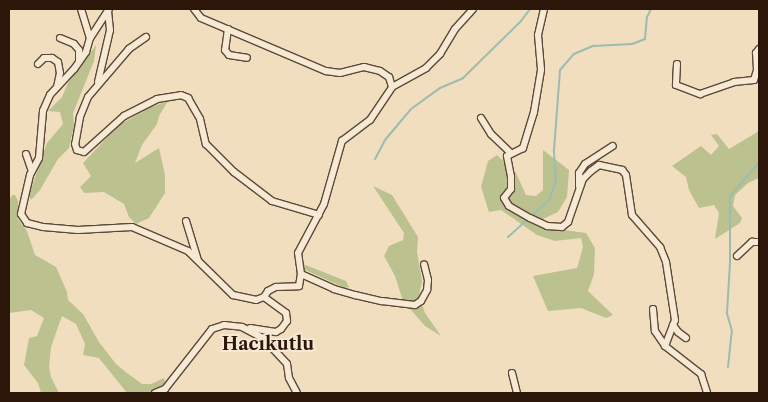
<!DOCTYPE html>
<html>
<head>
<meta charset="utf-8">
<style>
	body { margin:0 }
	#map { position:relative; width:768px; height:402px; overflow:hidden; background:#f1debf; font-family:"Libre Caslon Text",serif }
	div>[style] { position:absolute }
	.green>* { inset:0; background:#bcc190 }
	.stream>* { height:2px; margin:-1px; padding:0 1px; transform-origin:1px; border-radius:1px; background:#9bbcaf }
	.roads { filter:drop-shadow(1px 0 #5d4837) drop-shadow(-1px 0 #5d4837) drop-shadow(0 1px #5d4837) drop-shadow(0 -1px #5d4837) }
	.minor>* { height:6px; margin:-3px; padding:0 3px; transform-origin:3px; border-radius:3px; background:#f6ead5 }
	span { translate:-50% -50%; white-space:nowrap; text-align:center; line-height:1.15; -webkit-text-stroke:4px #f6ead5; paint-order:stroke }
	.neighbourhood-label { font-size:18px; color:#2c160a; font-weight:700 }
	.frame { position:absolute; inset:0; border:10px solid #2c160a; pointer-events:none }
</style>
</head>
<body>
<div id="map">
	<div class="green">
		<div style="clip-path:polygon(96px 45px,94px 61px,73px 113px,74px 126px,69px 148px,58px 159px,40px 190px,31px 200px,29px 195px,47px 143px,63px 124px,60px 112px,48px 111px,62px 97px,68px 83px)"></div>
		<div style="clip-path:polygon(168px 101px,159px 116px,157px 124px,142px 145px,135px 163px,159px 148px,165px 175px,165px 193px,149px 218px,136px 224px,129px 217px,124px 204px,104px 192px,84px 193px,80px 187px,91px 176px,83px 163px,119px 125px,151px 107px)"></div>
		<div style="clip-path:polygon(759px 131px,759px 178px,748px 183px,735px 195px,733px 206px,742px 218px,740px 223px,715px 239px,719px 213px,714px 205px,699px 208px,689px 190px,686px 177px,672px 166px,701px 146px,711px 155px,719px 146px,711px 135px,717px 134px,729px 149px)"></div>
		<div style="clip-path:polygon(543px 150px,569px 170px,567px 197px,558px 212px,543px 219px,541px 227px,586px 233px,595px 248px,594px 274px,588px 291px,613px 315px,606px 318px,581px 308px,548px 311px,533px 276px,577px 268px,583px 247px,581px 238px,555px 241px,537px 235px,501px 210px,489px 212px,481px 187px,488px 161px,497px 155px,516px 173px,526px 195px,536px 196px,543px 190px)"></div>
		<div style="clip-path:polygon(373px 186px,392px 195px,418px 237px,417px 252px,422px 281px,419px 296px,425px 313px,441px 336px,425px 326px,403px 301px,395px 276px,384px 256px,389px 246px,403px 240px,404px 233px)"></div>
		<div style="clip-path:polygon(12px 195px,15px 195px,18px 201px,18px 219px,27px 231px,35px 255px,56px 267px,67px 292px,68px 300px,83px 314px,99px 342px,116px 364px,127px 373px,142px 384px,151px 384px,164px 378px,165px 382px,160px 393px,127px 393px,99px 358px,83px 355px,85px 344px,76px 324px,62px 316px,51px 347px,49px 367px,51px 377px,59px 393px,41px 393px,38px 383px,24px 365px,29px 338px,37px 336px,44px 318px,31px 310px,9px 313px,9px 201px)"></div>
		<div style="clip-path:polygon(303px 264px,346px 281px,349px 287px,345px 288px,303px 269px)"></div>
	</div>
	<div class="stream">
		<div style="left:375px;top:159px;width:21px;rotate:-62deg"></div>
		<div style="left:385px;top:140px;width:40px;rotate:-50deg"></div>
		<div style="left:411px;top:109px;width:36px;rotate:-36deg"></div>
		<div style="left:440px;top:88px;width:25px;rotate:-23deg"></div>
		<div style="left:463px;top:78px;width:81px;rotate:-44.5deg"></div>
		<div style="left:521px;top:21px;width:15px;rotate:-53deg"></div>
		<div style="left:508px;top:237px;width:55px;rotate:-42.1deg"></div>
		<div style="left:549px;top:200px;width:20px;rotate:-70deg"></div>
		<div style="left:556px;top:181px;width:31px;rotate:-94deg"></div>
		<div style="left:554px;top:150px;width:80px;rotate:-85.7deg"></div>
		<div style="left:560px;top:70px;width:21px;rotate:-49deg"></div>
		<div style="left:574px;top:54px;width:21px;rotate:-23deg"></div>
		<div style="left:593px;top:46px;width:39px;rotate:-3deg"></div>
		<div style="left:632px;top:44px;width:14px;rotate:-21deg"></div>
		<div style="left:645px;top:39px;width:22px;rotate:-85deg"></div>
		<div style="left:647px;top:17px;width:9px;rotate:-63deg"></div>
		<div style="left:728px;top:367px;width:36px;rotate:-84deg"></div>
		<div style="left:732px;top:331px;width:19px;rotate:-106deg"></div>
		<div style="left:727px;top:313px;width:51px;rotate:-86.6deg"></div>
		<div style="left:730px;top:262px;width:66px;rotate:-90deg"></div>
		<div style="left:730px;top:196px;width:44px;rotate:-48.7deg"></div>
	</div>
	<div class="roads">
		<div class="minor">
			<div style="left:81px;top:9px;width:30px;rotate:73deg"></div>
			<div style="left:109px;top:9px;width:35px;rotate:123deg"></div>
			<div style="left:90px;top:38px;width:15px;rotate:106deg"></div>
			<div style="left:86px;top:52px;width:21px;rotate:125deg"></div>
			<div style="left:74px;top:69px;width:35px;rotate:133deg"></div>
			<div style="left:50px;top:95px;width:17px;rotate:114deg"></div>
			<div style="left:43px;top:111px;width:47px;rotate:94.9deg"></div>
			<div style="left:39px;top:158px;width:19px;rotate:118deg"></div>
			<div style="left:30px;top:175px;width:40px;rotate:103deg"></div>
			<div style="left:21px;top:214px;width:11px;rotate:56deg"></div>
			<div style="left:27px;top:223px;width:16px;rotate:14deg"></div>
			<div style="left:43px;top:227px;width:35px;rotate:5deg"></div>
			<div style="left:78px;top:230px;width:54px;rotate:-3.2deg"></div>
			<div style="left:132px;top:227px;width:61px;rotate:23.2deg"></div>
			<div style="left:188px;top:251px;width:63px;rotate:44.4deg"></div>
			<div style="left:233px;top:295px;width:24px;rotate:12deg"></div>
			<div style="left:256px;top:300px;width:9px;rotate:-21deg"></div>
			<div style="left:264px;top:297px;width:7px;rotate:-56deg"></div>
			<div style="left:268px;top:291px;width:9px;rotate:-27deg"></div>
			<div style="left:276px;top:287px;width:23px;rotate:-2deg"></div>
			<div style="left:299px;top:286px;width:12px;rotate:-81deg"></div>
			<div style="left:301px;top:274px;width:21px;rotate:-98deg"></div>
			<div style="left:298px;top:253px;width:55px;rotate:-62deg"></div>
			<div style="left:324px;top:204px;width:66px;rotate:-74.1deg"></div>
			<div style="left:342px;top:141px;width:35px;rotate:-37deg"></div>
			<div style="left:370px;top:120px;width:40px;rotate:-56deg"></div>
			<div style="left:392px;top:87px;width:39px;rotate:-29deg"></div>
			<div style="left:426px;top:68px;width:20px;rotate:-45deg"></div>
			<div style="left:440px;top:54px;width:29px;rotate:-59deg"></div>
			<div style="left:455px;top:29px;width:27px;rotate:-48deg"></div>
			<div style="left:194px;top:9px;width:11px;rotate:52deg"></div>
			<div style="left:201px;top:18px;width:136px;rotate:23deg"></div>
			<div style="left:326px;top:71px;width:14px;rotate:8deg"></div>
			<div style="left:340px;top:73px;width:25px;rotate:-14deg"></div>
			<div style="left:364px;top:67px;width:16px;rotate:14deg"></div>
			<div style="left:380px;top:71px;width:11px;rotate:34deg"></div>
			<div style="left:389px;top:77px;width:10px;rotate:73deg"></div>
			<div style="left:544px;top:9px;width:27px;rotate:103deg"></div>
			<div style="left:538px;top:35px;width:35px;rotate:85deg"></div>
			<div style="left:541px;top:70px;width:43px;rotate:99.5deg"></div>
			<div style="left:534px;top:112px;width:38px;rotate:107deg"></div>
			<div style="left:523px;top:148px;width:18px;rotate:153deg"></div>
			<div style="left:507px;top:156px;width:21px;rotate:79deg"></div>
			<div style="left:511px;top:177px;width:12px;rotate:90deg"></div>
			<div style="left:511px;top:189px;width:11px;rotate:128deg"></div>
			<div style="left:504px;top:198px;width:9px;rotate:58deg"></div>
			<div style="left:509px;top:206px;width:24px;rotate:30deg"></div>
			<div style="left:530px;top:218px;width:19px;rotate:25deg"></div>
			<div style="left:547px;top:226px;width:15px;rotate:4deg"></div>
			<div style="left:562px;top:227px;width:8px;rotate:-40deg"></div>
			<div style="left:568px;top:222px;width:46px;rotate:-70.8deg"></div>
			<div style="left:583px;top:179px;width:11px;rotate:-45deg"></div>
			<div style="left:591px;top:171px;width:10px;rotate:-37deg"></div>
			<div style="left:599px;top:165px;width:24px;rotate:12deg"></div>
			<div style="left:622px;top:170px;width:6px;rotate:51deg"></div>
			<div style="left:626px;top:175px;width:40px;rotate:81.5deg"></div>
			<div style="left:632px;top:215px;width:43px;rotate:48.8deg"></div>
			<div style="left:660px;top:247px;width:16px;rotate:68deg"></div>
			<div style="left:666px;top:262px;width:59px;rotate:81.2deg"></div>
			<div style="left:675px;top:320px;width:28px;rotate:111deg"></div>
			<div style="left:665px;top:346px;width:46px;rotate:37.9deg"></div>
			<div style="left:701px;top:374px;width:20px;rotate:72deg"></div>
			<div style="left:228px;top:29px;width:21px;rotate:98deg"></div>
			<div style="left:225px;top:50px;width:6px;rotate:51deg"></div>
			<div style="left:229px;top:55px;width:18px;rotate:9deg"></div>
			<div style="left:146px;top:37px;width:21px;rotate:145deg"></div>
			<div style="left:129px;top:49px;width:63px;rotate:130.5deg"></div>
			<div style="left:88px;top:97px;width:22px;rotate:112deg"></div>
			<div style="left:80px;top:117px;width:27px;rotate:100deg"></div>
			<div style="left:75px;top:144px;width:6px;rotate:72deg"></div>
			<div style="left:77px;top:150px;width:7px;rotate:16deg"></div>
			<div style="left:84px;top:152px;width:54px;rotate:-42deg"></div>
			<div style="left:124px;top:116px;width:37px;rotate:-27deg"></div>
			<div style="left:157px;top:99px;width:24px;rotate:-9deg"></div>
			<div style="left:181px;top:95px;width:8px;rotate:23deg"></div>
			<div style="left:188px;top:98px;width:24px;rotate:60deg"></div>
			<div style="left:200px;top:119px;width:26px;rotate:77deg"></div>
			<div style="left:206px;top:144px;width:40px;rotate:45deg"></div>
			<div style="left:234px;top:172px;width:48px;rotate:37.3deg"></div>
			<div style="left:272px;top:201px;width:49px;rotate:16.6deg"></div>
			<div style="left:60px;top:38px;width:15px;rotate:23deg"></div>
			<div style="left:74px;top:44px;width:8px;rotate:50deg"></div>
			<div style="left:79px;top:50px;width:11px;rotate:90deg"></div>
			<div style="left:38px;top:64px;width:8px;rotate:-45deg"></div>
			<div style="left:44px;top:58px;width:8px"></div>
			<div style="left:52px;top:58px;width:7px;rotate:34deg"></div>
			<div style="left:58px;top:62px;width:11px;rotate:80deg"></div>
			<div style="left:60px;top:73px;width:14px;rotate:102deg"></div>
			<div style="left:677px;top:64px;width:21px;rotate:93deg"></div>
			<div style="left:676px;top:85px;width:26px;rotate:21deg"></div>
			<div style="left:700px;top:94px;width:36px;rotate:-19deg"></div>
			<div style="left:734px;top:82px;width:20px;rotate:-6deg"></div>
			<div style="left:754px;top:80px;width:10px;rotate:-73deg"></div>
			<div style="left:757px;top:70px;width:17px;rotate:-93deg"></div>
			<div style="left:756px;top:53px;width:5px;rotate:-53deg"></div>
			<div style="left:98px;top:82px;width:53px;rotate:-77deg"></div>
			<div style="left:110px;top:30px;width:20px;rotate:-96deg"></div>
			<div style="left:481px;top:118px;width:19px;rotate:58deg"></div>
			<div style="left:491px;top:134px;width:28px;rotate:44deg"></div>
			<div style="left:26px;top:154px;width:18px;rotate:71deg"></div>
			<div style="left:579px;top:186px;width:13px;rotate:-90deg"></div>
			<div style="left:579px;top:173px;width:11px;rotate:-56deg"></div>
			<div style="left:585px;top:164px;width:33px;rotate:-33deg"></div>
			<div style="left:186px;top:221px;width:39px;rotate:73deg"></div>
			<div style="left:737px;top:256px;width:21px;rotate:-43deg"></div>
			<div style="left:752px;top:242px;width:7px"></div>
			<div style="left:301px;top:274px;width:36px;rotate:24deg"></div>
			<div style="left:334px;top:289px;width:22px;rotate:16deg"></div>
			<div style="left:355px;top:295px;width:28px;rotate:13deg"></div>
			<div style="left:382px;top:301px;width:33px;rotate:7deg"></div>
			<div style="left:415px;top:305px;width:7px;rotate:-34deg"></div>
			<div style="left:421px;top:301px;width:13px;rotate:-61deg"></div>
			<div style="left:427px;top:290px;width:10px;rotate:-84deg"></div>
			<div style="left:428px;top:280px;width:16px;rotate:-104deg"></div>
			<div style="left:653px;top:309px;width:22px;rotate:85deg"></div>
			<div style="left:655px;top:331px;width:18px;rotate:56deg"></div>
			<div style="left:673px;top:325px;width:9px;rotate:54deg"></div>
			<div style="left:678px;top:332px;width:10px;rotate:37deg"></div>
			<div style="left:250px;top:328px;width:26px;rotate:9deg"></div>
			<div style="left:276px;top:332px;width:6px;rotate:-31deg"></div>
			<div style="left:281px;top:329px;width:10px;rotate:-53deg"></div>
			<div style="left:287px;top:321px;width:8px;rotate:-97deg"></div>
			<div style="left:286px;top:313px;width:27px;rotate:-144deg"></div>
			<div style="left:512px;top:373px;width:21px;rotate:76deg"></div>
			<div style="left:155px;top:393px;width:11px;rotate:-22deg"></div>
			<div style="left:165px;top:389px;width:76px;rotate:-51.9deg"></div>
			<div style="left:212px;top:329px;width:13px;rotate:-18deg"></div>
			<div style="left:224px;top:325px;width:18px;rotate:6deg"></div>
			<div style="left:242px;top:327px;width:24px;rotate:28deg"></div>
			<div style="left:263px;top:338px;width:35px;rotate:47deg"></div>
			<div style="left:287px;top:364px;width:14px;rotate:82deg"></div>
			<div style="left:289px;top:378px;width:17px;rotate:62deg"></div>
		</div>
	</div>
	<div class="neighbourhood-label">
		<span style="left:268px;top:344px">Hacıkutlu</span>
	</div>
	<div class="frame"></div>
</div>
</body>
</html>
